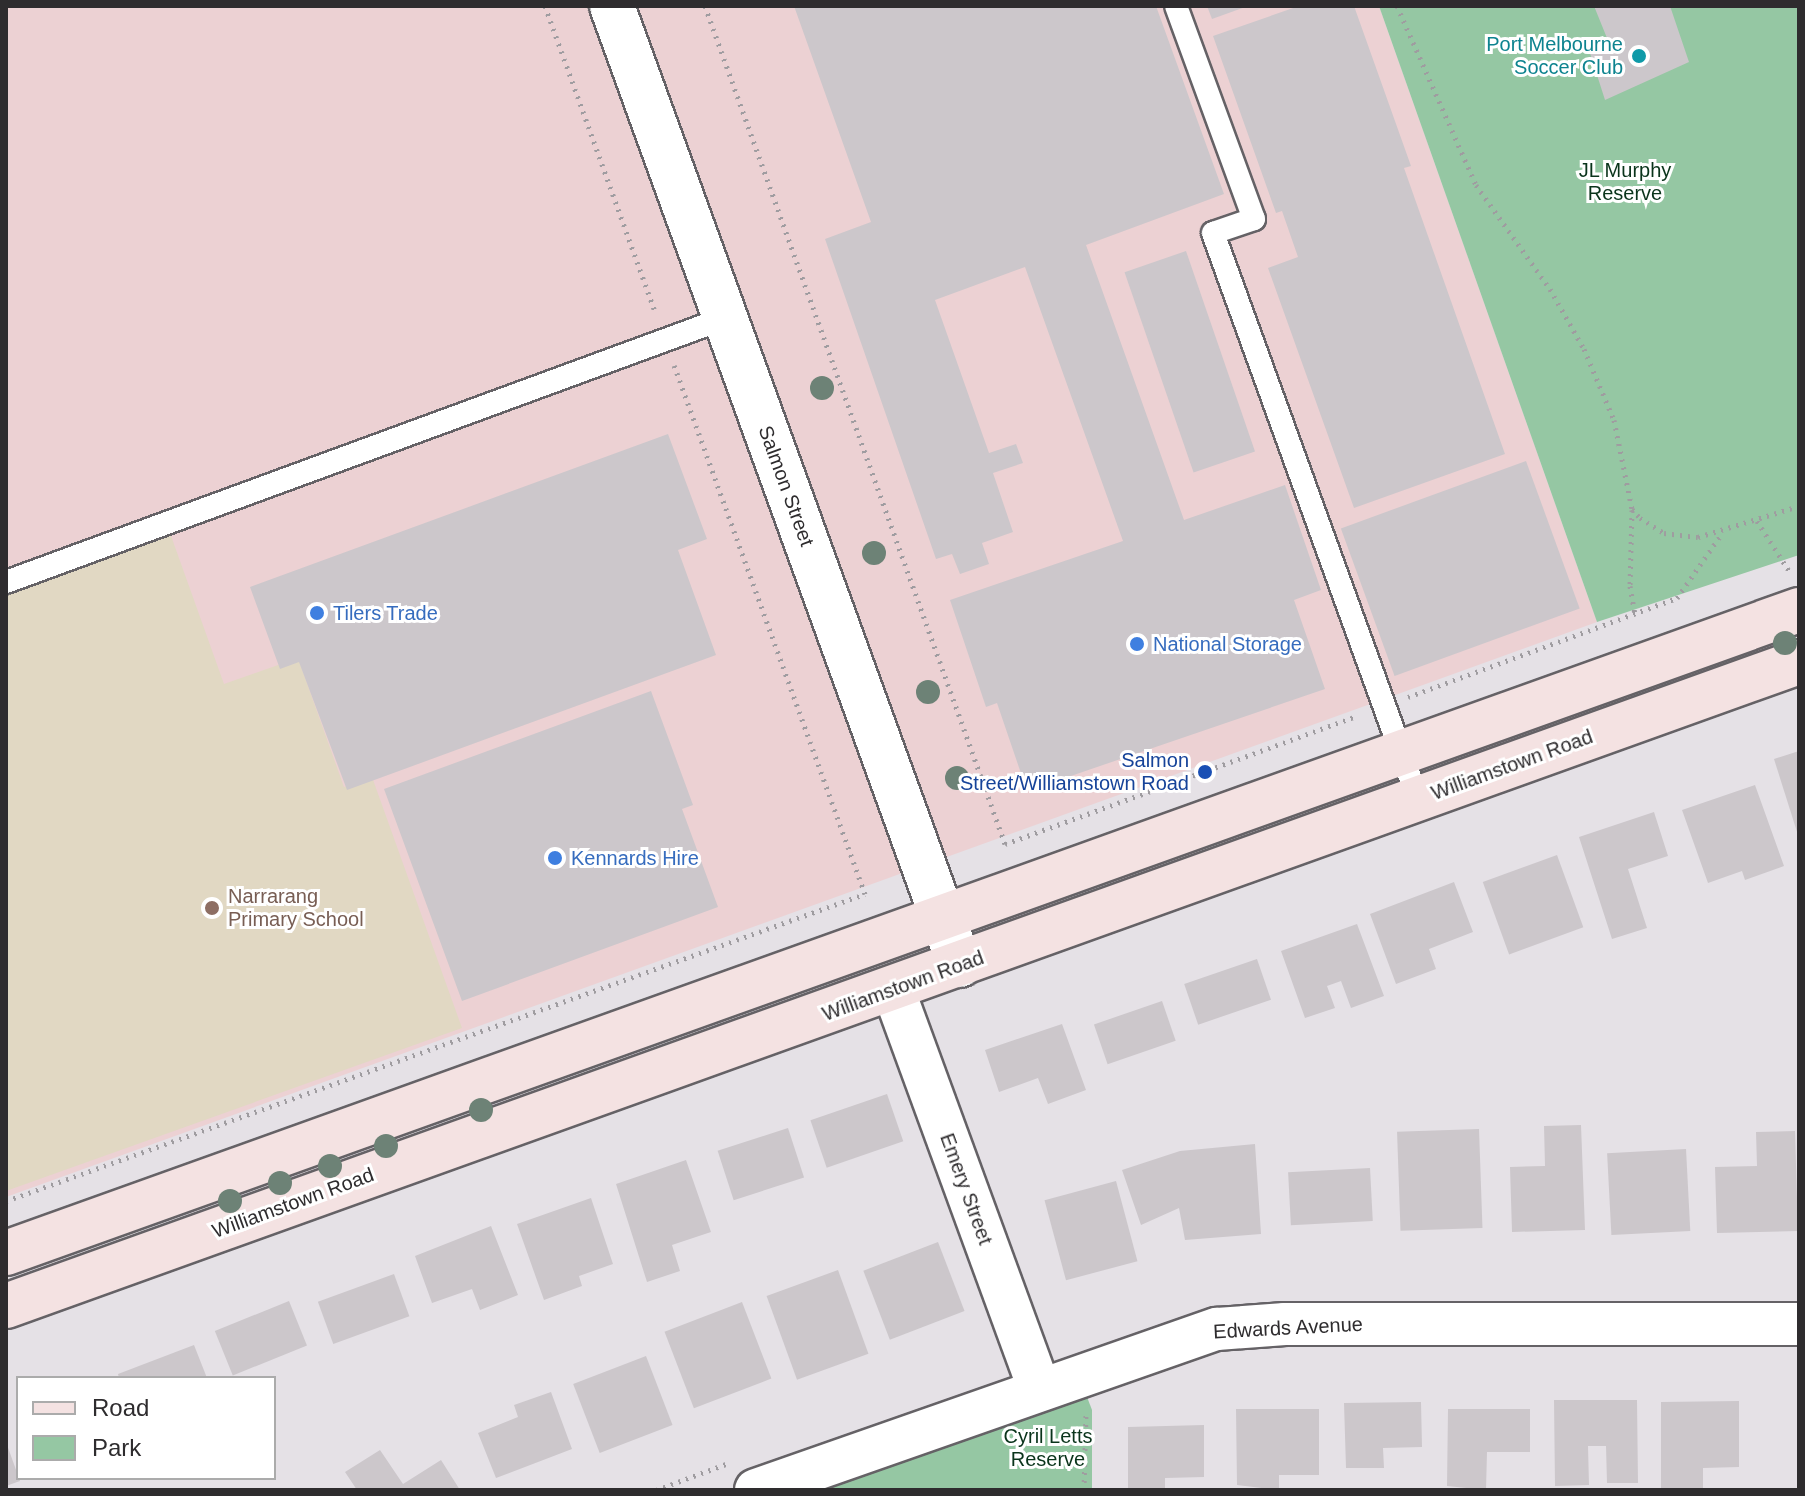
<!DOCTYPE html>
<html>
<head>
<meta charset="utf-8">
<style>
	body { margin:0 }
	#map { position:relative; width:1805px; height:1496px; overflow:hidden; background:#e5e1e6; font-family:Arial,sans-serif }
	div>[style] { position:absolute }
	.commercial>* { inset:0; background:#ecd1d3 }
	.education>* { inset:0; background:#e1d8c3 }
	.green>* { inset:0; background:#95c7a3 }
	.building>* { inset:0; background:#ccc7cb; transform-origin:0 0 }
	.path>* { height:5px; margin-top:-2.5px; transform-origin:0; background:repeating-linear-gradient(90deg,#9f9ca0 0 2px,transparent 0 8px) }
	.roads { filter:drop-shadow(2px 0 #656266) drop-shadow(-2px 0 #656266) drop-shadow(0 2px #656266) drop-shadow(0 -2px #656266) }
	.lane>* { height:22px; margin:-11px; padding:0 11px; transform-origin:11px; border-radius:11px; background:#fff }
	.street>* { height:42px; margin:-21px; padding:0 21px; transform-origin:21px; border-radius:21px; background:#fff }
	.secondary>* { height:44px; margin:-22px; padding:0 22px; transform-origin:22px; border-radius:22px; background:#fff }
	.primary>* { height:44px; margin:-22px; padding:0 22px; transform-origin:22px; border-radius:22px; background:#f4e2e2 }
	.trees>* { width:24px; height:24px; margin:-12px; border-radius:50%; background:#6d8276 }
	.dots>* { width:22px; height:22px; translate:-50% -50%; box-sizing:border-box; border:4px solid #fff; border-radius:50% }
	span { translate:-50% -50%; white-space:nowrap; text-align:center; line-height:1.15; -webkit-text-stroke:6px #fff; paint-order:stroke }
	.culture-label { font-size:20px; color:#0d838f }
	.right { translate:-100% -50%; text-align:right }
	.park-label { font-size:20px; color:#0a341b }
	.street-label { font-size:20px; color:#2e2c2e }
	.shop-label { font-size:20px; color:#366cbe }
	.left { translate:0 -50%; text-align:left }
	.transit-label { font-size:20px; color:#164399 }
	.education-label { font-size:20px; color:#785e54 }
	.frame { position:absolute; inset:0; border:8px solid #2e2c2e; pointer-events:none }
	.legend { position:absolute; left:16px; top:1376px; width:260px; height:104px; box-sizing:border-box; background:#fff; border:2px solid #ababab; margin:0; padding:10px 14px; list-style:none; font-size:24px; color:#2e2c2e }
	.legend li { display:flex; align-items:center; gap:16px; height:40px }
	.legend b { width:40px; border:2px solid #ababab }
</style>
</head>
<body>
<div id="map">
	<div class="commercial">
		<div style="clip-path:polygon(6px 6px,1379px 6px,1597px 622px,6px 1197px)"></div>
	</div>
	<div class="education">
		<div style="clip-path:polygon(165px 519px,224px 684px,298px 658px,344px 787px,372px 777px,462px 1028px,6px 1191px,6px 576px)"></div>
	</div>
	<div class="green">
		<div style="clip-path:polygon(1379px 6px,1799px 6px,1799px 555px,1597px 622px)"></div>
		<div style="clip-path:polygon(1084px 1389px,1092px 1410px,1092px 1490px,802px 1490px)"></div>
	</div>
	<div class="building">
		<div style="clip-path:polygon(794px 6px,1156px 6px,1224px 194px,1086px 245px,1184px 520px,1285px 485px,1321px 590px,1294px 600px,1325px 689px,1027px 791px,997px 703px,986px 707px,950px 600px,1123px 541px,1025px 267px,935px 300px,989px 453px,1016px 444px,1023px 463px,993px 473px,1013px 532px,982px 543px,989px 564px,960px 574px,952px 554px,936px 559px,825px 239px,871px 222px)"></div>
		<div style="clip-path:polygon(1207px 6px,1248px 6px,1212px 19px)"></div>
		<div style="clip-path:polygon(1299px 6px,1354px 6px,1411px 166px,1404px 168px,1505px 454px,1354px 508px,1268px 268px,1298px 257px,1282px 211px,1276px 213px,1213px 36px)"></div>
		<div style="clip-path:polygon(1594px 6px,1670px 6px,1689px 62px,1605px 100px,1589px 50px,1609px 43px)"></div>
		<div style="left:1186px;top:251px;width:212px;height:65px;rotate:71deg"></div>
		<div style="clip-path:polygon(668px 434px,707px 539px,678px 550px,716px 655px,347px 790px,299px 662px,280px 669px,250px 587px)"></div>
		<div style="left:1526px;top:461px;width:157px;height:197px;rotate:70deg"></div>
		<div style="clip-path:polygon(651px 691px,693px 805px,682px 809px,718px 907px,462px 1001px,384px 789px)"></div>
		<div style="clip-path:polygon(1799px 751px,1799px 835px,1798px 835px,1774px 759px)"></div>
		<div style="clip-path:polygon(1755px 785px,1784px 866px,1745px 880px,1742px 871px,1708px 883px,1682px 810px)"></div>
		<div style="clip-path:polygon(1654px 812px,1668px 856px,1628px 869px,1647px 928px,1612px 939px,1579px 837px)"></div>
		<div style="left:1557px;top:855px;width:77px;height:79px;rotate:70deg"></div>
		<div style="clip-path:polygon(1454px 882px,1473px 932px,1429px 949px,1436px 969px,1396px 984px,1370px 914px)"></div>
		<div style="clip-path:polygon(1357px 924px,1384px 996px,1351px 1008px,1341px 981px,1327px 986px,1335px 1008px,1305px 1018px,1281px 951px)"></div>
		<div style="left:1257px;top:959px;width:43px;height:77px;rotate:71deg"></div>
		<div style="left:1162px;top:1001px;width:42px;height:72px;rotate:71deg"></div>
		<div style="clip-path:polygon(1062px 1024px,1086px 1090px,1048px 1104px,1038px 1078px,999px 1092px,985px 1050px)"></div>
		<div style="left:887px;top:1094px;width:50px;height:81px;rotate:71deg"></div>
		<div style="clip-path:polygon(1581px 1125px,1585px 1230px,1512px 1232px,1510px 1167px,1545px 1166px,1544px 1126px)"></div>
		<div style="left:788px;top:1128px;width:52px;height:74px;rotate:72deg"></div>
		<div style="left:1479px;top:1129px;width:99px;height:82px;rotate:88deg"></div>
		<div style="clip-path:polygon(1795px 1131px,1798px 1231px,1717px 1233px,1715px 1167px,1757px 1166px,1756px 1132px)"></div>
		<div style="clip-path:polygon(1255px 1144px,1261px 1234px,1185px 1240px,1179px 1208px,1141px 1225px,1122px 1170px,1180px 1151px)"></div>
		<div style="left:1686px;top:1149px;width:82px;height:79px;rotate:87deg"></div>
		<div style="clip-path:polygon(686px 1160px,711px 1232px,672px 1245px,680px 1271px,647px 1282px,616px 1184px)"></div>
		<div style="left:1370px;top:1168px;width:53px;height:82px;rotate:87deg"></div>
		<div style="left:1116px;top:1181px;width:83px;height:74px;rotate:75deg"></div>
		<div style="clip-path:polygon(591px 1198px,613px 1264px,579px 1276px,582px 1286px,544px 1300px,517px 1224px)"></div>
		<div style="clip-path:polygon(491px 1226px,518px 1295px,480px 1310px,472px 1289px,432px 1303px,415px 1256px)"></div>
		<div style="left:938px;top:1242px;width:74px;height:80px;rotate:69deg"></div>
		<div style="left:838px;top:1270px;width:89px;height:76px;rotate:70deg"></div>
		<div style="left:394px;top:1274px;width:45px;height:81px;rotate:70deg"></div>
		<div style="left:289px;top:1301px;width:48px;height:80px;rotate:68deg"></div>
		<div style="left:742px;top:1302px;width:82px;height:83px;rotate:69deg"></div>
		<div style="clip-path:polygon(194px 1345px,207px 1378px,119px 1378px,118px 1374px)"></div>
		<div style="left:646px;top:1356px;width:74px;height:78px;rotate:69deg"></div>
		<div style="clip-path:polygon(551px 1392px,572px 1449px,496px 1478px,478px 1433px,518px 1417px,514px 1405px)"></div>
		<div style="clip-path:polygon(1554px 1400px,1637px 1400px,1638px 1483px,1607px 1483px,1606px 1446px,1588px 1446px,1589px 1485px,1555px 1486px)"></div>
		<div style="clip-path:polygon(1739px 1401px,1739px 1467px,1703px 1468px,1703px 1490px,1661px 1490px,1661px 1402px)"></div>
		<div style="clip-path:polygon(1421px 1402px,1422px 1447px,1383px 1448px,1384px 1468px,1346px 1468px,1344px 1403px)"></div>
		<div style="clip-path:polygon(1236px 1409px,1319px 1409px,1319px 1475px,1279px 1475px,1279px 1490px,1237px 1485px)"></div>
		<div style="clip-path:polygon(1448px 1409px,1530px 1409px,1530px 1452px,1487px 1452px,1486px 1490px,1447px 1486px)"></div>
		<div style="clip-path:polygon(1204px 1425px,1204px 1477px,1165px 1478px,1165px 1490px,1128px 1490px,1128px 1427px)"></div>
		<div style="clip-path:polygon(6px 1442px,20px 1481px,6px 1486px)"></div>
		<div style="clip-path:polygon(380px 1450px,403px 1484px,441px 1460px,460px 1490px,357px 1490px,345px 1472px)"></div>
	</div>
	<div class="path">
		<div style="left:545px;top:6px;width:327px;rotate:70.2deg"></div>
		<div style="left:705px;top:6px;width:890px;rotate:70.3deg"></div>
		<div style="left:1005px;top:844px;width:375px;rotate:-20deg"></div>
		<div style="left:1397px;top:6px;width:196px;rotate:66.2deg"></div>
		<div style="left:1476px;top:185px;width:128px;rotate:54.6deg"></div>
		<div style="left:1550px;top:289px;width:69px;rotate:60.5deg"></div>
		<div style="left:1584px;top:349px;width:77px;rotate:67.1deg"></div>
		<div style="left:1614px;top:420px;width:91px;rotate:78.6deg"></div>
		<div style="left:1632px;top:509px;width:12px;rotate:48deg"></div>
		<div style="left:1640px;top:518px;width:28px;rotate:32deg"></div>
		<div style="left:1664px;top:533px;width:34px;rotate:7deg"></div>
		<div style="left:1698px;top:537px;width:106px;rotate:-17.1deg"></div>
		<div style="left:1632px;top:510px;width:76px;rotate:91.5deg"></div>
		<div style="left:1630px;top:586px;width:29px;rotate:80deg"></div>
		<div style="left:1757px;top:521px;width:63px;rotate:57.3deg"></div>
		<div style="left:1408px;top:697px;width:287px;rotate:-20.2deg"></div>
		<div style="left:1677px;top:598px;width:80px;rotate:-55.1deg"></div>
		<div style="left:6px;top:1201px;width:912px;rotate:-19.67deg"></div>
		<div style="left:865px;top:894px;width:562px;rotate:-109.85deg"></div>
		<div style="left:656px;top:1490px;width:75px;rotate:-20.4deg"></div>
		<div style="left:1084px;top:1490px;width:75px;rotate:-88.5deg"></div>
	</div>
	<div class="roads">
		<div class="lane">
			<div style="left:1176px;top:6px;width:227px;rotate:69.9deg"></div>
			<div style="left:1254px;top:219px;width:43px;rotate:161.1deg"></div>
			<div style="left:1213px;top:233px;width:602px;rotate:70.09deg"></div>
			<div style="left:6px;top:582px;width:766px;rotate:-20.16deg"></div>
		</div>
		<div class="street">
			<div style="left:893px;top:989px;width:425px;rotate:69.9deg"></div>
			<div style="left:756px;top:1490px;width:488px;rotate:-19.3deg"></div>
			<div style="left:1217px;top:1329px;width:68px;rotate:-4.2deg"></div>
			<div style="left:1285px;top:1324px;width:514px"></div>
		</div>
		<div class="secondary">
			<div style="left:612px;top:6px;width:1020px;rotate:70.06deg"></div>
		</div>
		<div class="primary">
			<div style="left:6px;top:1253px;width:1905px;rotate:-19.73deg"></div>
			<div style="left:6px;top:1306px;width:1905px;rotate:-19.76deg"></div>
		</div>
	</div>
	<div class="trees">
		<div style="left:822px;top:388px"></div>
		<div style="left:874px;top:553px"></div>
		<div style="left:1785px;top:643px"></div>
		<div style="left:928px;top:692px"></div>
		<div style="left:957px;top:778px"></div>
		<div style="left:481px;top:1110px"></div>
		<div style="left:386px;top:1146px"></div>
		<div style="left:330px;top:1166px"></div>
		<div style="left:280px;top:1183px"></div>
		<div style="left:230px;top:1201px"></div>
	</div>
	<div class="dots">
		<div style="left:1639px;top:56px;background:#0f9aa8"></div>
		<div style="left:317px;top:613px;background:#3f7fe0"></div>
		<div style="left:1137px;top:644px;background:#3f7fe0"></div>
		<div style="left:1205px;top:772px;background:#1a4fb4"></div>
		<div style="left:555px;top:858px;background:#3f7fe0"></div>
		<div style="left:212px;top:908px;background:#8d6e63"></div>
	</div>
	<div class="culture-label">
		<span class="right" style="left:1623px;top:56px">Port Melbourne<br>Soccer Club</span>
	</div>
	<div class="park-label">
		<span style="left:1625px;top:182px">JL Murphy<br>Reserve</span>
		<span style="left:1048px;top:1448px">Cyril Letts<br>Reserve</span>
	</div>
	<div class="street-label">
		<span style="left:786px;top:486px;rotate:70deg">Salmon Street</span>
		<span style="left:1512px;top:765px;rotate:-20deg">Williamstown Road</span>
		<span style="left:903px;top:986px;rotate:-20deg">Williamstown Road</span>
		<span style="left:966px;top:1189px;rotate:70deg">Emery Street</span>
		<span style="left:293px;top:1203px;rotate:-20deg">Williamstown Road</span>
		<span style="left:1288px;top:1328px;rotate:-3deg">Edwards Avenue</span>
	</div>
	<div class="shop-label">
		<span class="left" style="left:333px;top:613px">Tilers Trade</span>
		<span class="left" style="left:1153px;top:644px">National Storage</span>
		<span class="left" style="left:571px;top:858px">Kennards Hire</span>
	</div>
	<div class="transit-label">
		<span class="right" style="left:1189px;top:772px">Salmon<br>Street/Williamstown Road</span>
	</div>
	<div class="education-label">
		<span class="left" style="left:228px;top:908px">Narrarang<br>Primary School</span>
	</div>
	<div class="frame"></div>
	<ul class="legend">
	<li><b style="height:10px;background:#f4e2e2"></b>Road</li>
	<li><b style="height:22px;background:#95c7a3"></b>Park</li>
	</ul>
</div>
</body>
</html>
